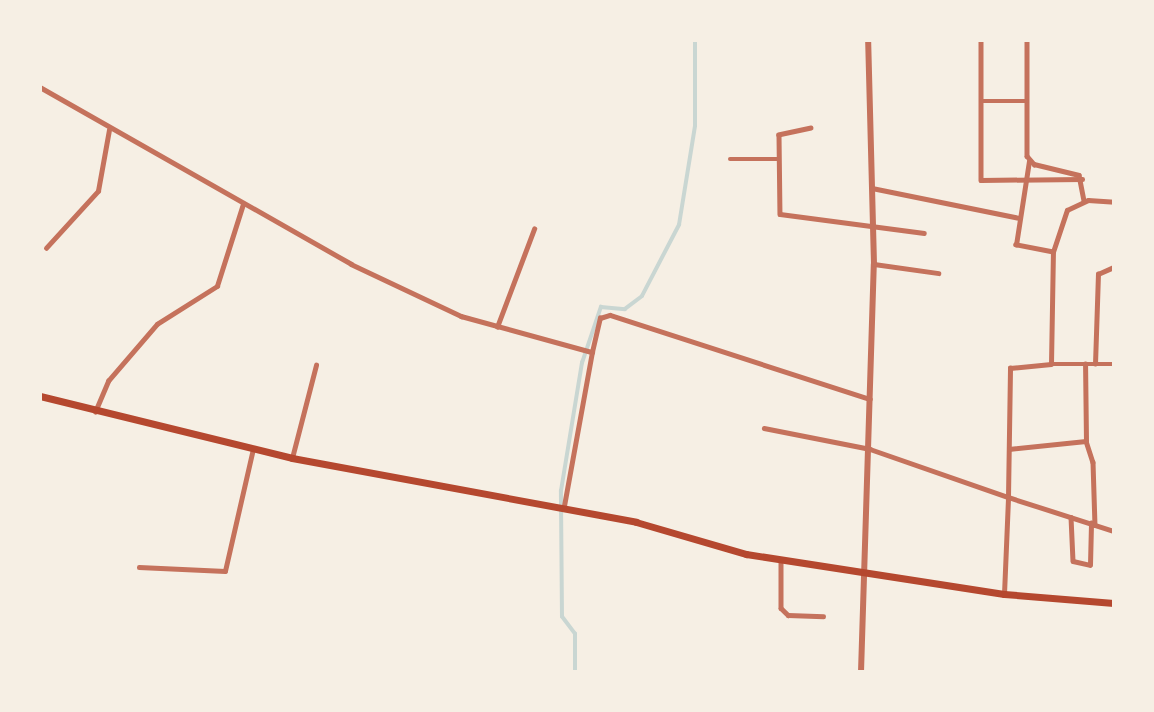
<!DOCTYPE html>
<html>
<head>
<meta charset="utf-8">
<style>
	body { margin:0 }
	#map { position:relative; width:1154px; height:712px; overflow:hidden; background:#f6efe4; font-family:"IBM Plex Serif",serif }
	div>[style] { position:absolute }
	.stream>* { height:3.5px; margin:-1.75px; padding:0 1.75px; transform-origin:1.75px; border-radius:1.75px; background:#c9d6d2 }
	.minor>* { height:4.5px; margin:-2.25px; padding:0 2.25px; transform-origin:2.25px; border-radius:2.25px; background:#c5725c }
	.tertiary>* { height:6px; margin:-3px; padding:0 3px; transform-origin:3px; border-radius:3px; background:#c5725c }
	.primary>* { height:7px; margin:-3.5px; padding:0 3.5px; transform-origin:3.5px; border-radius:3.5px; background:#b5482f }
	span { translate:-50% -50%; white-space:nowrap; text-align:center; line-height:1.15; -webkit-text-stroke:7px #f6efe4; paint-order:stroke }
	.frame { position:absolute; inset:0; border:42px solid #f6efe4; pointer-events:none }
</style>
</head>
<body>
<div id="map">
	<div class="stream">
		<div style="left:575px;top:672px;width:38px;rotate:-90deg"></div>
		<div style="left:575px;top:634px;width:21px;rotate:-127deg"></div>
		<div style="left:562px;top:617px;width:126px;rotate:-90.5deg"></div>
		<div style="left:561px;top:491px;width:130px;rotate:-80.7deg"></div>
		<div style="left:582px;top:363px;width:59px;rotate:-71.3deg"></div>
		<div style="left:601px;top:307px;width:24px;rotate:5deg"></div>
		<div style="left:625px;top:309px;width:21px;rotate:-37deg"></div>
		<div style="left:642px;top:296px;width:80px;rotate:-62.5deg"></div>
		<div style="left:679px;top:225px;width:100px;rotate:-80.8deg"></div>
		<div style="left:695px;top:126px;width:86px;rotate:-90deg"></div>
	</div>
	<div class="minor">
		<div style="left:981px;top:40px;width:140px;rotate:90deg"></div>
		<div style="left:981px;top:180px;width:101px;rotate:-0.6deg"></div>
		<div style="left:1027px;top:40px;width:116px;rotate:90deg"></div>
		<div style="left:1027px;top:156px;width:11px;rotate:49deg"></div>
		<div style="left:1034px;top:164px;width:46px;rotate:13.7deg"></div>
		<div style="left:1079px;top:175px;width:26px;rotate:79deg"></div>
		<div style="left:40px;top:87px;width:358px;rotate:29.6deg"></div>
		<div style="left:351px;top:264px;width:122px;rotate:25.3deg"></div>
		<div style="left:461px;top:316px;width:136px;rotate:15.4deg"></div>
		<div style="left:592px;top:352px;width:35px;rotate:-77deg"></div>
		<div style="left:600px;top:318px;width:10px;rotate:-17deg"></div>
		<div style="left:610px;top:315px;width:273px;rotate:17.9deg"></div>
		<div style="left:981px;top:101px;width:46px"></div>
		<div style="left:811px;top:128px;width:33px;rotate:168deg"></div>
		<div style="left:779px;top:135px;width:79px;rotate:89.3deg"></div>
		<div style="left:780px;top:214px;width:145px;rotate:7.5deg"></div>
		<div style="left:730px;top:159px;width:47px"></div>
		<div style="left:872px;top:188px;width:150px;rotate:11.5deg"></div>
		<div style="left:46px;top:248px;width:77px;rotate:-47.6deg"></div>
		<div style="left:98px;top:191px;width:62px;rotate:-79.8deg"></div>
		<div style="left:1053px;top:252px;width:44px;rotate:-71.6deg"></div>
		<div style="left:1067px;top:210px;width:23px;rotate:-25deg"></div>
		<div style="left:1088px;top:200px;width:26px;rotate:4deg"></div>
		<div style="left:874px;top:264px;width:65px;rotate:8deg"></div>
		<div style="left:497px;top:327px;width:105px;rotate:-69.3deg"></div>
		<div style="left:1051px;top:364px;width:63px"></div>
		<div style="left:1095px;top:364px;width:90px;rotate:-88.1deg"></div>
		<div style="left:1098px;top:274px;width:17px;rotate:-24deg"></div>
		<div style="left:95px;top:412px;width:34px;rotate:-67deg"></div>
		<div style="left:108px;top:381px;width:75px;rotate:-49.3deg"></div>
		<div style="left:157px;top:324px;width:71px;rotate:-32.3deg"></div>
		<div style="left:217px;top:286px;width:86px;rotate:-72.4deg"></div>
		<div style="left:764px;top:428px;width:108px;rotate:11.2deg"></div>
		<div style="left:870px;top:449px;width:146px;rotate:19.2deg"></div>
		<div style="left:1008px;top:497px;width:129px;rotate:-89.1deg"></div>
		<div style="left:1010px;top:368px;width:41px;rotate:-5.6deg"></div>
		<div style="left:1051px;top:364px;width:112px;rotate:-89deg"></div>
		<div style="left:1053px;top:252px;width:38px;rotate:-169deg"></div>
		<div style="left:1016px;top:245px;width:85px;rotate:-81.2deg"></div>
		<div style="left:1086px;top:441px;width:22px;rotate:72deg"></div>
		<div style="left:1093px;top:462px;width:63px;rotate:88.2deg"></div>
		<div style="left:1009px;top:449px;width:77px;rotate:-5.9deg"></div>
		<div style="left:1086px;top:441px;width:77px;rotate:-90.7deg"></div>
		<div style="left:292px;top:458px;width:96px;rotate:-75.5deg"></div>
		<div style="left:564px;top:506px;width:157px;rotate:-79.7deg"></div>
		<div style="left:1071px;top:517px;width:44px;rotate:87.4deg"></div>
		<div style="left:1073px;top:561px;width:17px;rotate:13deg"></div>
		<div style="left:1090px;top:565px;width:42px;rotate:-88.6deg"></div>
		<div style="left:781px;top:559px;width:49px;rotate:90deg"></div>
		<div style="left:781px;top:608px;width:10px;rotate:45deg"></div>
		<div style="left:788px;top:615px;width:35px;rotate:2deg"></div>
		<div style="left:139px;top:567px;width:86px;rotate:2.7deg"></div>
		<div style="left:225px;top:571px;width:125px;rotate:-77.1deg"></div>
		<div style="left:1004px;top:594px;width:97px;rotate:-87.6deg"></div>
		<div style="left:1008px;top:497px;width:111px;rotate:17.8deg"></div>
	</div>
	<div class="tertiary">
		<div style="left:861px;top:672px;width:408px;rotate:-88.2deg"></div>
		<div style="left:874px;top:264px;width:224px;rotate:-91.5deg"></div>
	</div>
	<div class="primary">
		<div style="left:40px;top:396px;width:260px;rotate:13.8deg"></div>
		<div style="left:292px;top:458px;width:350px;rotate:10.5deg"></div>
		<div style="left:636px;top:522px;width:115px;rotate:16.2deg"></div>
		<div style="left:746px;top:554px;width:261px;rotate:8.8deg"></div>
		<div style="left:1004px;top:594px;width:110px;rotate:4.7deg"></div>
	</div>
	<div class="frame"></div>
</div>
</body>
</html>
